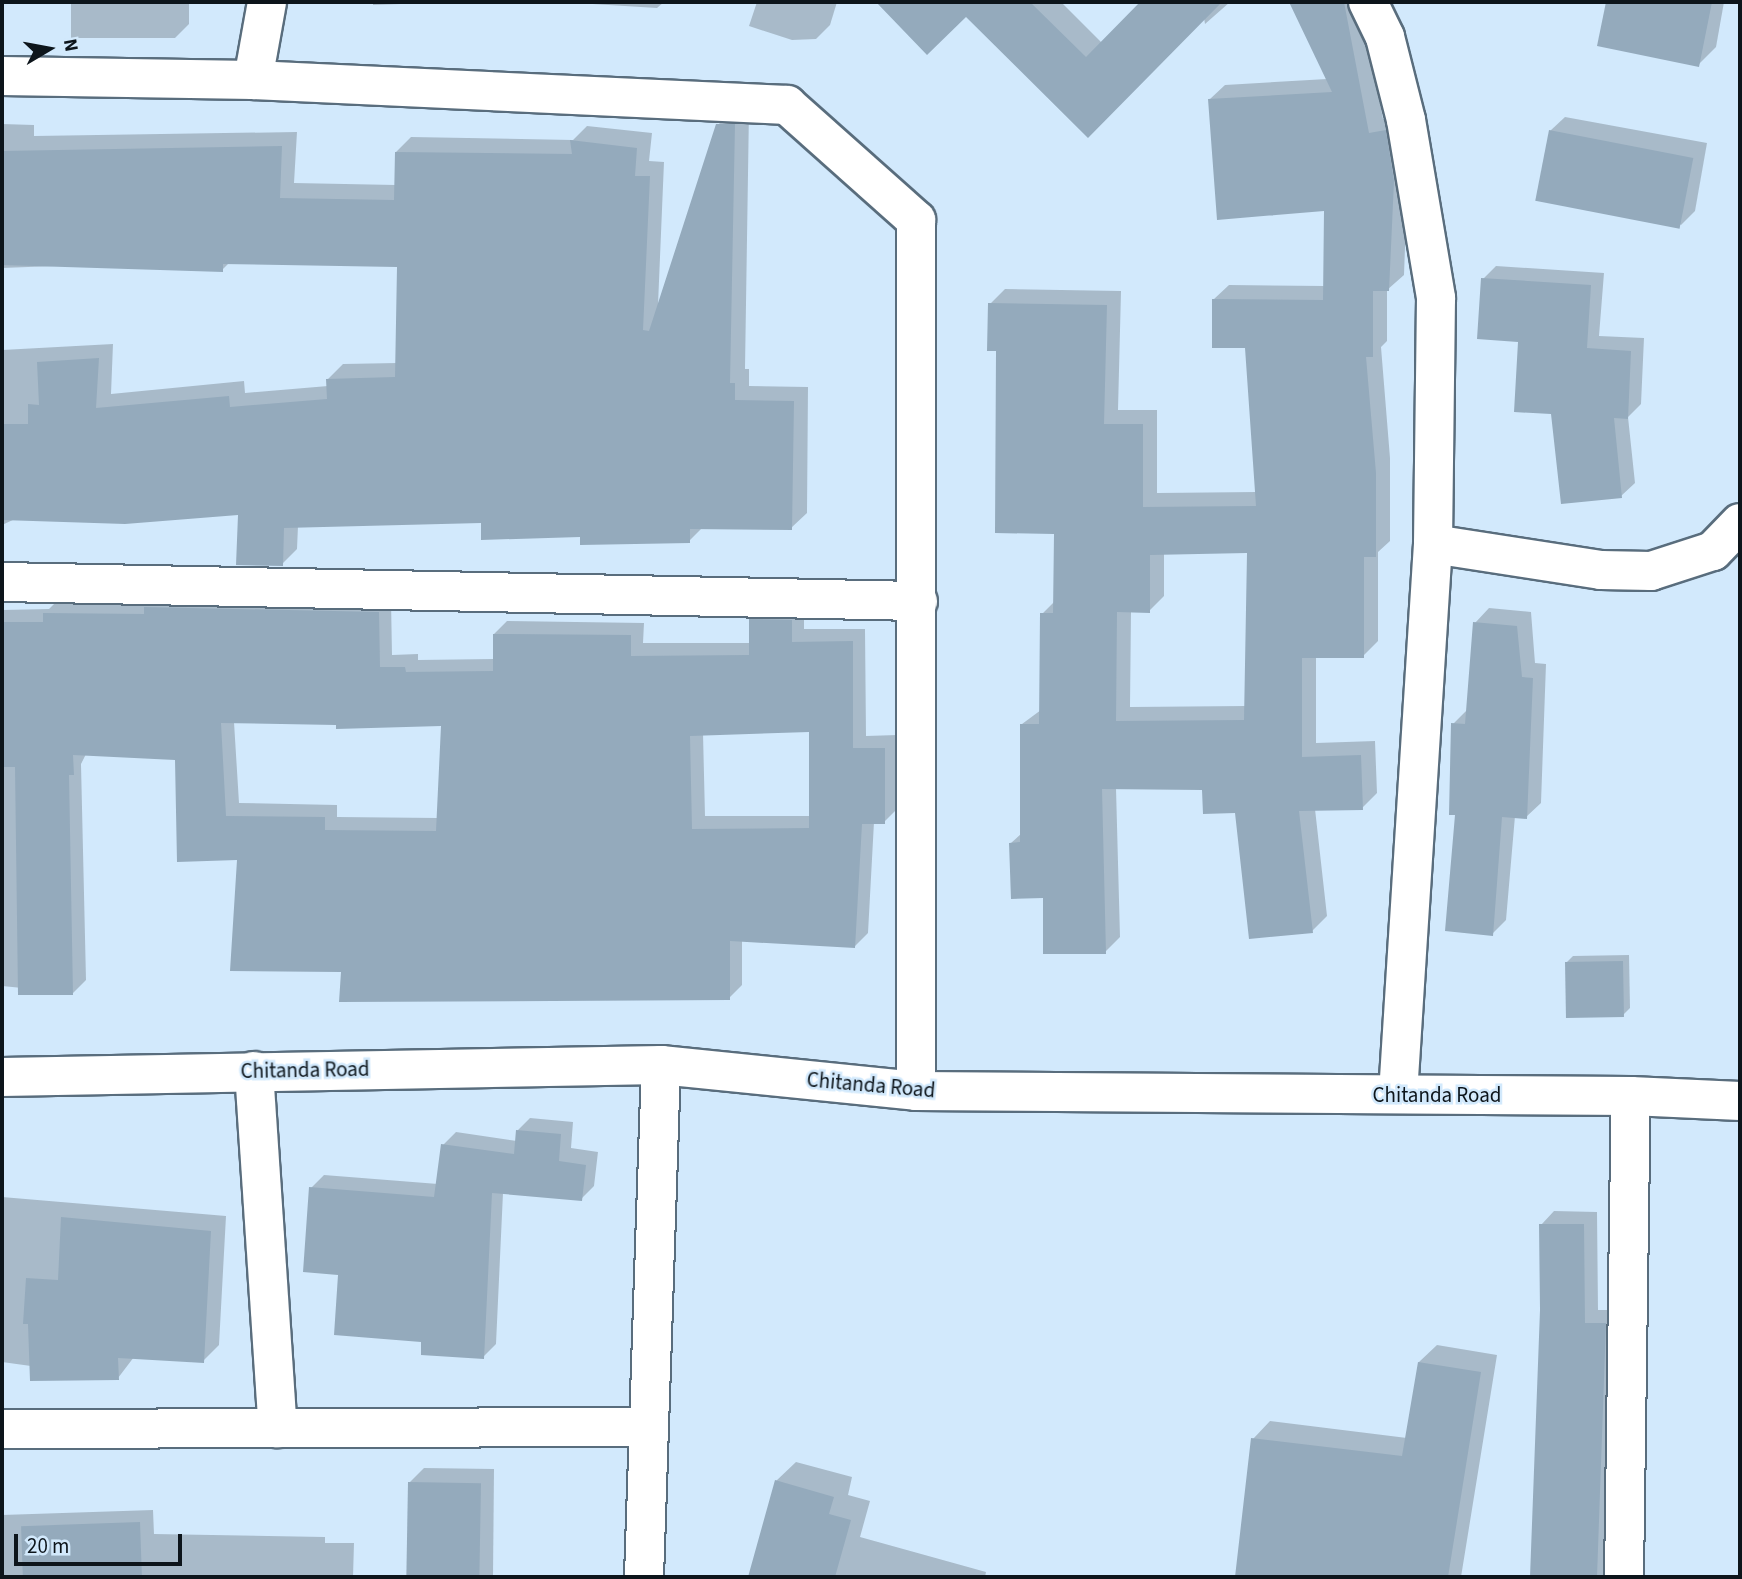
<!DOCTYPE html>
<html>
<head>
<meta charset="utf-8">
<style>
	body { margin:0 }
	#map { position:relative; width:1742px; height:1579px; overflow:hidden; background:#d2e9fc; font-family:"Source Sans 3",sans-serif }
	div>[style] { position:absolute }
	.shadow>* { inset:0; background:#0003 }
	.building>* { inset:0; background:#94aabc; transform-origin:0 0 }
	.roads { filter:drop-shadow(2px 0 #596d7d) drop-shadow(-2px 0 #596d7d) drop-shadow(0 2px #596d7d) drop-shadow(0 -2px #596d7d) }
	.minor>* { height:38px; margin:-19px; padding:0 19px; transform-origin:19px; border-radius:19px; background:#fff }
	span { translate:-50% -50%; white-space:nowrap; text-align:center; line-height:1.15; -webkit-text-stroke:5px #d2e9fc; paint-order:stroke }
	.street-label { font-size:21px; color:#0d151b }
	.frame { position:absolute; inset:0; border:4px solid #0d151b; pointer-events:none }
	.north { position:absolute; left:14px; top:14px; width:70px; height:70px; -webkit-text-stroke:5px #d2e9fc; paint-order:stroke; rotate:80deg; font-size:19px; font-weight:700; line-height:28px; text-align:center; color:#0d151b }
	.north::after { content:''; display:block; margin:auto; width:24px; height:32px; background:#0d151b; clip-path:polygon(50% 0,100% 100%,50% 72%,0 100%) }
	.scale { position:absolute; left:14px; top:1534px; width:168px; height:32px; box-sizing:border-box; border:4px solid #0d151b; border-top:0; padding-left:9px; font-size:21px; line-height:24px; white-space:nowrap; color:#0d151b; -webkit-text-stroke:5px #d2e9fc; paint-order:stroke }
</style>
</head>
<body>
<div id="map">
	<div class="shadow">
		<div style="clip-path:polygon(71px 2px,189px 2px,189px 24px,175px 38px,71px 38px)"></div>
		<div style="clip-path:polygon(373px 2px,457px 2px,373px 5px)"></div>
		<div style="clip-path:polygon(560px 2px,664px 2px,657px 8px)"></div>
		<div style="clip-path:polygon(757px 2px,837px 2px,830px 25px,816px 39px,792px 40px,749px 26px)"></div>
		<div style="clip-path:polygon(879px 2px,1061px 2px,1102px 43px,1143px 2px,1230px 2px,1205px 24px,1204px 18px,1088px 135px,966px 15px,927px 52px)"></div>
		<div style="clip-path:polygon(evenodd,1291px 2px,1361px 2px,1383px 119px,1400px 116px,1408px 165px,1404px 275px,1387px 290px,1387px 341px,1381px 347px,1390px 458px,1390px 541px,1378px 552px,1378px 641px,1363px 656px,1316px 656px,1316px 743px,1375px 741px,1377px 793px,1362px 808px,1315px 809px,1327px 916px,1312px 931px,1237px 811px,1204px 788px,1116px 788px,1120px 937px,1105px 952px,1045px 897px,1011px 843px,1022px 833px,1022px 724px,1041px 710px,1042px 614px,1055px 601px,1055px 532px,997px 350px,990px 304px,1005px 289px,1121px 291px,1118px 410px,1157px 410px,1157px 493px,1257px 492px,1246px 347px,1214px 299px,1229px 285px,1325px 286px,1326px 209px,1210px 99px,1225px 85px,1327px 79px,1291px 2px,1248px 551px,1246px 706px,1130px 707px,1131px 611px,1149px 611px,1164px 596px,1164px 553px,1248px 551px)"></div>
		<div style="clip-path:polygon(1608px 2px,1724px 2px,1716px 47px,1698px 65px,1599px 45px)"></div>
		<div style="clip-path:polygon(733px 109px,749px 110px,745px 369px,749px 369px,749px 386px,808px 387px,807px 513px,791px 528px,703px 527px,689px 541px,582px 535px,482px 521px,298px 526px,297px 549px,282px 564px,240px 513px,15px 519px,2px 525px,2px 350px,113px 344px,111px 394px,244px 381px,245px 393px,328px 386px,328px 379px,343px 364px,397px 363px,399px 265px,230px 262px,222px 270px,81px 265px,2px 268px,2px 124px,34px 125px,34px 136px,297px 132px,294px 183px,396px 185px,396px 152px,411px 137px,573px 140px,587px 126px,652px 133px,649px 161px,664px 162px,658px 305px,718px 125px)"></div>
		<div style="clip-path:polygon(1565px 117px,1707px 143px,1695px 211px,1681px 225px,1550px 131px)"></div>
		<div style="clip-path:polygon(1496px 266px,1604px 273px,1599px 336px,1644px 338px,1641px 404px,1628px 417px,1635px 483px,1621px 496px,1553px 413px,1520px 340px,1483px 279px)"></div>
		<div style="clip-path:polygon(evenodd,58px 600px,391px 600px,392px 655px,418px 654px,418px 660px,494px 659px,494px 634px,507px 621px,644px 623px,643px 643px,751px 643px,751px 620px,764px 607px,804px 608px,804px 629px,865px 629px,866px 736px,897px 735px,897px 809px,884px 822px,874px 822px,868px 933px,855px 946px,742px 940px,742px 985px,729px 998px,343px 970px,239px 858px,177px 759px,86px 754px,81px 764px,86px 980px,73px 993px,2px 986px,2px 610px,49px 609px,58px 600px,234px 722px,443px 725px,438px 818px,337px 817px,337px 805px,239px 803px,234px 722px,58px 600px,811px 730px,811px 816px,705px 816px,703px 733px,811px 730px)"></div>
		<div style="clip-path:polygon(1489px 608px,1531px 612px,1535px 663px,1546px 664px,1541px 803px,1526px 817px,1515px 816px,1506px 920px,1492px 934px,1457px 814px,1453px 724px,1468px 709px,1475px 623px)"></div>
		<div style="clip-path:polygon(1629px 955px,1630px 1008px,1623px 1015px,1566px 963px,1573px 956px)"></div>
		<div style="clip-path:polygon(530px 1118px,573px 1122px,571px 1148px,598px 1152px,594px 1186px,581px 1199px,503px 1193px,496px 1344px,483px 1357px,423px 1340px,340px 1273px,311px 1188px,324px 1175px,438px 1184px,443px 1145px,456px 1132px,517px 1141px,517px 1131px)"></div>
		<div style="clip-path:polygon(2px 1197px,226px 1216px,219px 1345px,203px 1361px,134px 1357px,118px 1378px,2px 1362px)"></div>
		<div style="clip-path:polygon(1554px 1211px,1597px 1212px,1598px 1310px,1619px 1310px,1609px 1577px,1532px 1577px,1542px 1310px,1541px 1225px)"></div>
		<div style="clip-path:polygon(1437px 1345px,1497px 1355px,1461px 1577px,1236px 1577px,1253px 1439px,1270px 1421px,1407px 1438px,1419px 1362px)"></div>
		<div style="clip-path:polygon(796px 1462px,852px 1477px,848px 1495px,870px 1501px,860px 1537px,986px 1572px,985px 1577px,770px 1577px,776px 1481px)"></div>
		<div style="clip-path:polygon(424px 1468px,494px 1469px,493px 1577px,409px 1577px,410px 1482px)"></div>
		<div style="clip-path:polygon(153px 1510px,154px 1534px,325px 1537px,325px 1543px,354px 1543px,353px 1577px,2px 1577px,2px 1515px)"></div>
	</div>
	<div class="building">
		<div style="clip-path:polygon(876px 2px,1030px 2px,1086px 57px,1140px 2px,1222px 2px,1088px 138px,966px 17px,927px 55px)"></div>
		<div style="clip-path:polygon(evenodd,1289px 2px,1344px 2px,1369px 133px,1386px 130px,1394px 181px,1389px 291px,1373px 291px,1373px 357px,1366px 357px,1376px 473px,1376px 557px,1364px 557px,1364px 658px,1302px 658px,1302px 757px,1361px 755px,1363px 810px,1299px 811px,1313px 933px,1249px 939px,1235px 813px,1203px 814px,1202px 790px,1102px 789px,1106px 954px,1043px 954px,1043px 898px,1011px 899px,1009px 843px,1020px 842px,1020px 724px,1039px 724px,1040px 613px,1053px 613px,1054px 534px,995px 533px,996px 351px,987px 351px,988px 303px,1107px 305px,1104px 424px,1143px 424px,1143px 507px,1256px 506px,1245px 348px,1212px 348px,1212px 299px,1323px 300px,1324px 211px,1217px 220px,1208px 99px,1332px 92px,1289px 2px,1247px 553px,1244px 720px,1116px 721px,1117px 612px,1150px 613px,1150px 555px,1247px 553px)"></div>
		<div style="clip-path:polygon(1606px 2px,1712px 2px,1699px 67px,1597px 46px)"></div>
		<div style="clip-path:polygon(716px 124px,735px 124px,730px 383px,735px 383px,735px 400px,794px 401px,792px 530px,690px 529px,690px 543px,580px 545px,580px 537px,481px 540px,481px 523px,284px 528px,283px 566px,236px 565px,238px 515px,125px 524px,2px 520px,2px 424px,28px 424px,28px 404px,39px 405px,37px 362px,99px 358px,96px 408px,229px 396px,230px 407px,327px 399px,326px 379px,395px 377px,397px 267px,223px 264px,223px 272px,2px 265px,2px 151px,282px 146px,280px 198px,394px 200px,395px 152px,572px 154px,570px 140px,637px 148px,635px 176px,650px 176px,643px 330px,649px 331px)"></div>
		<div style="left:1549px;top:130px;width:147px;height:72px;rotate:11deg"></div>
		<div style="clip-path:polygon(1481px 278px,1591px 285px,1587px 348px,1631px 351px,1628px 419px,1614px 418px,1622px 498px,1561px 504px,1551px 414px,1514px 412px,1518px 342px,1477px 339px)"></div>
		<div style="clip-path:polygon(evenodd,144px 607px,379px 612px,380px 667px,405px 667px,406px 672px,493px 671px,493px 634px,631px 635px,631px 656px,749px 655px,749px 619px,792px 620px,792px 642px,853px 641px,853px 748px,885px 748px,885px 824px,862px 824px,855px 948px,730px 941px,730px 1000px,339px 1002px,341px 972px,230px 971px,237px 860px,177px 862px,175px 760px,73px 755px,74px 775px,69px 775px,73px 995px,18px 995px,15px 767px,2px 767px,2px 622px,43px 622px,43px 613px,144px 614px,144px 607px,221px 723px,336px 725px,336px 729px,441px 726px,436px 831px,325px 830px,325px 817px,226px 816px,221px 723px,144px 607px,809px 732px,809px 828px,692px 829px,690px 736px,809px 732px)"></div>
		<div style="clip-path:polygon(1473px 622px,1517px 626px,1522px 677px,1533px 678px,1527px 819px,1502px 817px,1493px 936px,1445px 931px,1455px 815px,1449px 815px,1451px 723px,1465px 724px)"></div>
		<div style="left:1623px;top:961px;width:56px;height:58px;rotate:89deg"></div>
		<div style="clip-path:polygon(516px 1130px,561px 1134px,559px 1161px,586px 1165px,582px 1201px,492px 1193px,484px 1359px,421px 1355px,421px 1342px,334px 1335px,338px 1275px,303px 1272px,309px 1187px,434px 1197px,441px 1144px,514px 1154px)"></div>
		<div style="clip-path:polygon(61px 1217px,211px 1231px,204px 1363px,118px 1358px,119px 1380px,30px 1381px,28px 1324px,23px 1324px,26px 1278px,58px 1280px)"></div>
		<div style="clip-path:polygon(1539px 1224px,1584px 1224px,1585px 1323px,1606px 1323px,1597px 1577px,1530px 1577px,1540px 1310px)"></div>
		<div style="clip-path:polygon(1418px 1362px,1481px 1372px,1448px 1577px,1235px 1577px,1251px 1438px,1402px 1456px)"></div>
		<div style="clip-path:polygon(775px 1480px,834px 1497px,829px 1514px,851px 1520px,835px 1577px,748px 1577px)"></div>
		<div style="left:408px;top:1482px;width:73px;height:95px;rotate:1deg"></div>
		<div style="left:140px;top:1522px;width:55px;height:119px;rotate:88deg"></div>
	</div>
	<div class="roads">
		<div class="minor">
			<div style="left:1368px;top:2px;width:39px;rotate:64deg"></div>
			<div style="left:1385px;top:37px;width:86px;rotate:75.8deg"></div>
			<div style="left:1406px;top:120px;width:181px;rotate:80.4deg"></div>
			<div style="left:1436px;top:298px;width:246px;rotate:90.7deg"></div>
			<div style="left:1433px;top:544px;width:551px;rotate:93.64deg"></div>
			<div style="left:2px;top:76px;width:251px;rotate:0.9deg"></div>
			<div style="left:253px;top:80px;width:535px;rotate:2.68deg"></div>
			<div style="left:787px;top:105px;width:173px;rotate:41.7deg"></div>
			<div style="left:916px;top:220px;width:871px;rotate:90deg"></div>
			<div style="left:253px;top:80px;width:79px;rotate:-79.8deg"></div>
			<div style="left:1433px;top:544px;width:170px;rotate:8.8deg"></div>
			<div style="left:1601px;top:570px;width:50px;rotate:1.1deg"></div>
			<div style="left:1651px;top:571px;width:65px;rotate:-17.9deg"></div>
			<div style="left:1713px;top:551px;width:39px;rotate:-46deg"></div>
			<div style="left:2px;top:582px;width:916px;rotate:1.19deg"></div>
			<div style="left:254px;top:1071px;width:358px;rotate:86.2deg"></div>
			<div style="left:2px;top:1077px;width:659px;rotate:-1.04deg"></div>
			<div style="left:661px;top:1065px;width:256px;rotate:5.8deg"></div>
			<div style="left:916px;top:1091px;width:715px;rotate:0.4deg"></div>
			<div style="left:1631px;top:1096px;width:109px;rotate:2.6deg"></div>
			<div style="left:2px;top:1429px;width:645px;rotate:-0.18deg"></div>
			<div style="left:644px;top:1577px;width:512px;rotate:-88.1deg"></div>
			<div style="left:1624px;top:1577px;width:481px;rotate:-89.2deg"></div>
		</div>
	</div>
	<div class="street-label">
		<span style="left:305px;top:1070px;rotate:-1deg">Chitanda Road</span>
		<span style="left:871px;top:1085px;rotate:5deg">Chitanda Road</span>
		<span style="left:1437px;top:1095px">Chitanda Road</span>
	</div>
	<div class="frame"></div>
	<div class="north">N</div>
	<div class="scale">20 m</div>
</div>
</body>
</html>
